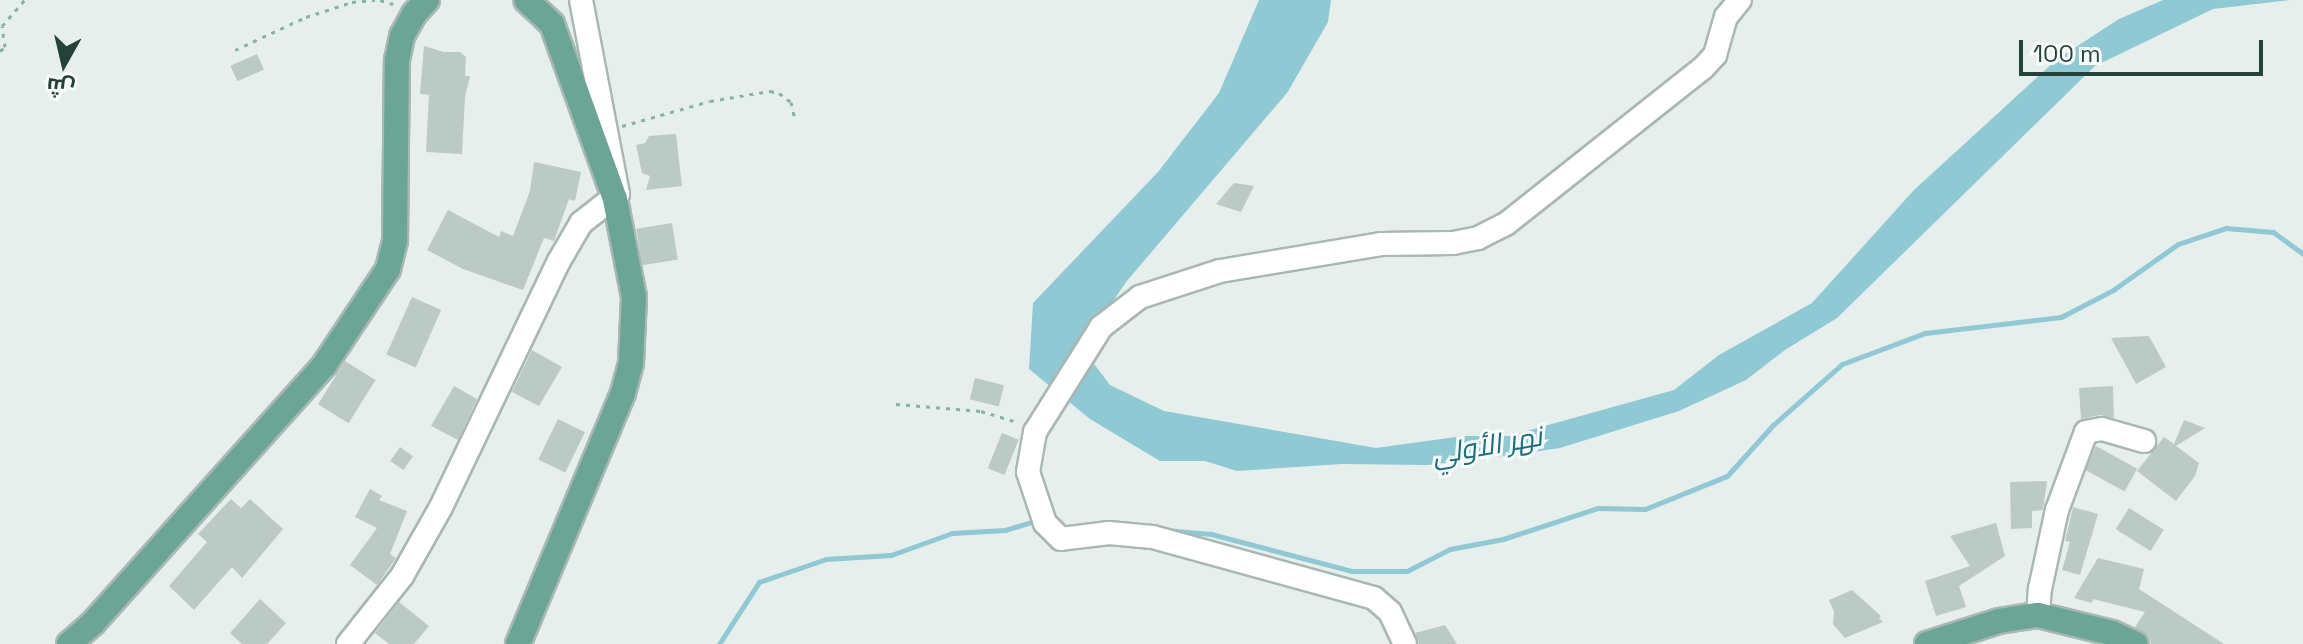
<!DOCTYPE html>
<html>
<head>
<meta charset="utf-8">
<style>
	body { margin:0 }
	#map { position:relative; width:2303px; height:644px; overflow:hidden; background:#e6efeb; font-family:"Space Grotesk",Cairo,sans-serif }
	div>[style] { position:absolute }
	.water>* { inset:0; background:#8ec9d4 }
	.stream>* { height:5px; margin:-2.5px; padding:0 2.5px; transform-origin:2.5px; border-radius:2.5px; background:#8ec9d4 }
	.building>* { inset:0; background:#bbcac4; transform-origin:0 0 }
	.path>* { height:3px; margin-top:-1.5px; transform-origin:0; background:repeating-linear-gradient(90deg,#86b3a5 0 4px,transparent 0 10px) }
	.roads { filter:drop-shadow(2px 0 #a8b8b2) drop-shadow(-2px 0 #a8b8b2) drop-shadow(0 2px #a8b8b2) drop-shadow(0 -2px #a8b8b2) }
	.minor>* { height:22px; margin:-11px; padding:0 11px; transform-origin:11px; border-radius:11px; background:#fff }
	.major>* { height:24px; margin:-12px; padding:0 12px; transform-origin:12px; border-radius:12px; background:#6aa596 }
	span { translate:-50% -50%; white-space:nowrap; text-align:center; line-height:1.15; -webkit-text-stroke:6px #f7fbf9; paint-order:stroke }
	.water-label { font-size:28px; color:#1c6f80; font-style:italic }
	.north { position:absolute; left:24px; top:24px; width:80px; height:80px; -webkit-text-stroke:6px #f7fbf9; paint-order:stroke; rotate:188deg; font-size:22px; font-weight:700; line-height:32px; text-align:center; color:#24423a }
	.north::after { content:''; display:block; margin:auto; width:28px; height:36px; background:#24423a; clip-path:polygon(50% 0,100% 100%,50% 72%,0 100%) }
	.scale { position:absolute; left:2019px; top:40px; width:244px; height:36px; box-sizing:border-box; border:4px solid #24423a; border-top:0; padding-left:10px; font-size:24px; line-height:28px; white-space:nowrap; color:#24423a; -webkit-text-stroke:6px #f7fbf9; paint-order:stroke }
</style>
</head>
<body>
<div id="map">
	<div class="water">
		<div style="clip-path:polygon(1259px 0,1331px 0,1328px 22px,1287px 93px,1126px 282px,1082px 348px,1110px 385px,1164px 411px,1376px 448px,1463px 436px,1509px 436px,1674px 390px,1719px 355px,1812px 303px,1914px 190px,2056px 60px,2119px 19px,2163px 0,2290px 0,2213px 9px,2095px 66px,1837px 318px,1785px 350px,1746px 380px,1679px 411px,1560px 448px,1519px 454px,1428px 465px,1342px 464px,1237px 471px,1205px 461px,1160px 461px,1090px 419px,1029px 369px,1033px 303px,1158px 172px,1219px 93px)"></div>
	</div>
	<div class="stream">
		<div style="left:1165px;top:530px;width:46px;rotate:5deg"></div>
		<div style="left:1211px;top:534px;width:146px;rotate:14.7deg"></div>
		<div style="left:1352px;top:571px;width:55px"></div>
		<div style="left:1407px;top:571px;width:48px;rotate:-27.1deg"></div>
		<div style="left:1450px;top:549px;width:54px;rotate:-10.7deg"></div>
		<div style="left:1503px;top:539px;width:100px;rotate:-18.1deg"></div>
		<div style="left:1598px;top:508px;width:47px;rotate:1.2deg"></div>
		<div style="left:1645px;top:509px;width:88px;rotate:-21.9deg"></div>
		<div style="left:1727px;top:476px;width:69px;rotate:-48deg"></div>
		<div style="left:1773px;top:425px;width:92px;rotate:-41.5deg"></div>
		<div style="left:1842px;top:364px;width:89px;rotate:-20.5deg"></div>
		<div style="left:1925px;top:333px;width:137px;rotate:-6.7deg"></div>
		<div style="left:2061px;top:317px;width:59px;rotate:-27.4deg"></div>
		<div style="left:2113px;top:290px;width:80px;rotate:-35.3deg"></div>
		<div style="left:2178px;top:244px;width:51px;rotate:-18.4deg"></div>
		<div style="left:2226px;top:228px;width:47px;rotate:4.9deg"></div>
		<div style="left:2273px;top:232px;width:37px;rotate:36deg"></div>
		<div style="left:719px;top:644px;width:74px;rotate:-57.2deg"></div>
		<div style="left:759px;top:582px;width:71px;rotate:-18.9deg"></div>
		<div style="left:826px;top:559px;width:65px;rotate:-3.5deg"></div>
		<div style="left:891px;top:555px;width:65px;rotate:-19.8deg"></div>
		<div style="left:952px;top:533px;width:53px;rotate:-3.2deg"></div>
		<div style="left:1005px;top:530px;width:28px;rotate:-17deg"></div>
	</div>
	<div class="building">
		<div style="clip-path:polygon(424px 46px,444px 52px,460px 52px,466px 57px,465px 76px,470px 76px,465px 97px,462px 154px,426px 152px,429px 95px,420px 94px)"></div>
		<div style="left:257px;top:54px;width:17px;height:29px;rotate:66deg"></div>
		<div style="clip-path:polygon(676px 134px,682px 186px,646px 190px,650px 176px,642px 173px,636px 145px,645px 143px,649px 136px)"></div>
		<div style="clip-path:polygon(534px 162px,581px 172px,575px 201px,569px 199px,554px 241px,544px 238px,523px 290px,463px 269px,427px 250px,448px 210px,499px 237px,501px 231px,513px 236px,530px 191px)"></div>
		<div style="clip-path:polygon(1234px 183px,1254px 186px,1241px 212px,1216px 204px)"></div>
		<div style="left:672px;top:223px;width:37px;height:36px;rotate:81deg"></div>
		<div style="left:412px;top:297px;width:32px;height:63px;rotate:24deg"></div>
		<div style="clip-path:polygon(2149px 336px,2166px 367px,2136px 384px,2111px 338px)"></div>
		<div style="clip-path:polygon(532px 350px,562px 367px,539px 406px,512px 392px)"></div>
		<div style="left:345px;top:361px;width:36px;height:51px;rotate:32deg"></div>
		<div style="left:975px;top:378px;width:30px;height:22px;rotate:14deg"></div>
		<div style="clip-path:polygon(454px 386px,477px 399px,458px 440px,431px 426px)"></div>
		<div style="clip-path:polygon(2113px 386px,2114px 418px,2100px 415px,2081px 419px,2079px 388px)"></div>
		<div style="left:558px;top:419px;width:30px;height:45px;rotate:26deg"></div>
		<div style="clip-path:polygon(2184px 420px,2205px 428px,2176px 446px,2199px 463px,2195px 476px,2176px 501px,2137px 471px,2164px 437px,2174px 444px)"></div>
		<div style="left:1002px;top:433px;width:18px;height:38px;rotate:22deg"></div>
		<div style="left:2096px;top:446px;width:47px;height:26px;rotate:29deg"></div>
		<div style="left:400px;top:447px;width:16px;height:17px;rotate:35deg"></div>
		<div style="clip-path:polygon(2047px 481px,2043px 510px,2032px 511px,2032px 528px,2011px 529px,2010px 482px)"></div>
		<div style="clip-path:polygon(370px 489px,382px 496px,379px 500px,407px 511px,390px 554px,396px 558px,377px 585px,350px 565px,377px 528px,355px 517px)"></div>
		<div style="clip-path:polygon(231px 499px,241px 508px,250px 499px,283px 529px,242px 578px,232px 567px,194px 610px,169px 586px,207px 542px,198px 534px)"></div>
		<div style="clip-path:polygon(2073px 507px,2098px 514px,2080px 575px,2062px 570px,2070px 542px,2065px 541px)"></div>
		<div style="left:2129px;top:508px;width:41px;height:25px;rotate:32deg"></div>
		<div style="clip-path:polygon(1996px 523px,2005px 556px,1959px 586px,1966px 607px,1936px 616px,1925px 581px,1970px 566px,1950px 536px)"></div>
		<div style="clip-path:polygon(2098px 558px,2144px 569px,2139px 589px,2224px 644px,2151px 644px,2148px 635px,2135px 627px,2145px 612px,2093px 599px,2092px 603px,2074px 598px)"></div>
		<div style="clip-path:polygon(1852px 590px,1881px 616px,1879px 618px,1883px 622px,1845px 638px,1833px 624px,1834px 612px,1829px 600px)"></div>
		<div style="clip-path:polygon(260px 599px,286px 623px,267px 644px,242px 644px,230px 633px)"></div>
		<div style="clip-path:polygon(399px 602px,429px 626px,414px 644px,389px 644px,375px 633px)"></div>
		<div style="clip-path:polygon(1445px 625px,1457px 644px,1419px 644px,1415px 633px)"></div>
	</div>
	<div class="path">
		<div style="left:380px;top:0;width:17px;rotate:17deg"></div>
		<div style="left:235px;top:50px;width:78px;rotate:-24.9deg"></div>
		<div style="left:306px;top:17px;width:48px;rotate:-18.1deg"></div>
		<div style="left:352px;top:2px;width:23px;rotate:-5deg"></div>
		<div style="left:0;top:51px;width:6px;rotate:-39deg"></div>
		<div style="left:5px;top:47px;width:21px;rotate:-98deg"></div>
		<div style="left:2px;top:26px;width:35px;rotate:-49deg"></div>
		<div style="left:622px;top:126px;width:91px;rotate:-15.9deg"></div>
		<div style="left:710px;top:101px;width:61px;rotate:-9.5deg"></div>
		<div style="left:770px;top:91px;width:9px;rotate:13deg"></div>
		<div style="left:779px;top:93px;width:15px;rotate:37deg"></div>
		<div style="left:791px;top:102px;width:18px;rotate:77deg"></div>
		<div style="left:896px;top:404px;width:85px;rotate:4.7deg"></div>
		<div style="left:981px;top:411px;width:39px;rotate:17deg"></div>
	</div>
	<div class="roads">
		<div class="minor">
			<div style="left:2038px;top:615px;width:26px;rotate:-86deg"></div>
			<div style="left:2040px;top:589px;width:81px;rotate:-77.9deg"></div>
			<div style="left:2057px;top:510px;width:83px;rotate:-69.6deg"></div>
			<div style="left:2086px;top:432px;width:16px;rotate:-11deg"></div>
			<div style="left:2102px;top:429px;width:44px;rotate:15.9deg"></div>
			<div style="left:348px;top:644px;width:87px;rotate:-51.5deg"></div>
			<div style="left:402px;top:576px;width:79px;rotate:-60.5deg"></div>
			<div style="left:441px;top:507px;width:273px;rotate:-64.4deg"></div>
			<div style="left:559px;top:261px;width:44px;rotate:-59.9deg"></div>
			<div style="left:581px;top:223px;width:47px;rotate:-38.1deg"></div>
			<div style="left:618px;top:194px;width:197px;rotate:-100.8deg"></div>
			<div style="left:1405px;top:644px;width:35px;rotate:-115deg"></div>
			<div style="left:1390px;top:612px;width:21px;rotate:-139deg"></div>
			<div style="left:1374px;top:598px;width:230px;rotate:-164.6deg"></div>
			<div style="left:1152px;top:537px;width:43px;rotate:-174.7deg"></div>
			<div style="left:1109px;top:533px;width:48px;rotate:172.9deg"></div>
			<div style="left:1061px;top:539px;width:23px;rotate:-135deg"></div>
			<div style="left:1045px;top:523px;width:54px;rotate:-108.4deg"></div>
			<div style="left:1028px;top:472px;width:41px;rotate:-80.1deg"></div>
			<div style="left:1035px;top:432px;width:124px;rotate:-57.8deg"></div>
			<div style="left:1101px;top:327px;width:49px;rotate:-37.6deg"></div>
			<div style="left:1140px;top:297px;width:84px;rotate:-18deg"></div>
			<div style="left:1220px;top:271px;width:163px;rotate:-9.5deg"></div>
			<div style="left:1381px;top:244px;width:72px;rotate:-0.8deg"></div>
			<div style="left:1453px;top:243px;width:25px;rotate:-11deg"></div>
			<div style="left:1478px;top:238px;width:31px;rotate:-27deg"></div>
			<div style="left:1506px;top:224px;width:251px;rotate:-38.4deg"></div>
			<div style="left:1703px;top:68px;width:18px;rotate:-47deg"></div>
			<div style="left:1715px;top:55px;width:40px;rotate:-74deg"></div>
			<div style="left:1726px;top:17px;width:22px;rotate:-51deg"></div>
		</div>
		<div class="major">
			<div style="left:69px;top:644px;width:32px;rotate:-41deg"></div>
			<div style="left:93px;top:623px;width:348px;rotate:-48.1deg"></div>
			<div style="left:325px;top:364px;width:114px;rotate:-56.4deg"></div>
			<div style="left:388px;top:269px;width:30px;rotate:-76deg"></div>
			<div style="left:395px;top:240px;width:180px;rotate:-89.4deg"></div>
			<div style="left:397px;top:60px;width:25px;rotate:-78deg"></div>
			<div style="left:402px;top:36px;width:25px;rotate:-61deg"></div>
			<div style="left:414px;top:14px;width:19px;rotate:-47deg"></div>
			<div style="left:518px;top:644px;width:272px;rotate:-67.3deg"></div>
			<div style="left:623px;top:393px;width:31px;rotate:-75deg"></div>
			<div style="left:631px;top:363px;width:66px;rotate:-87.4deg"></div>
			<div style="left:634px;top:297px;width:100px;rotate:-101deg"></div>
			<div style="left:615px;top:199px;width:186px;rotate:-109.8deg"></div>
			<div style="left:552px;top:24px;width:35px;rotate:-137deg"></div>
			<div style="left:1927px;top:644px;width:76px;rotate:-17.7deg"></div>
			<div style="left:1999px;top:621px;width:39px;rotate:-9deg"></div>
			<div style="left:2038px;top:615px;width:76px;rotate:13.7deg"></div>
			<div style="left:2112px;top:633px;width:26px;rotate:25deg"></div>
		</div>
	</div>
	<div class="water-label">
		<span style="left:1487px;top:445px;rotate:-10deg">نهر الأولي</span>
	</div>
	<div class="north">ش</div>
	<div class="scale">100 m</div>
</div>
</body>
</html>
